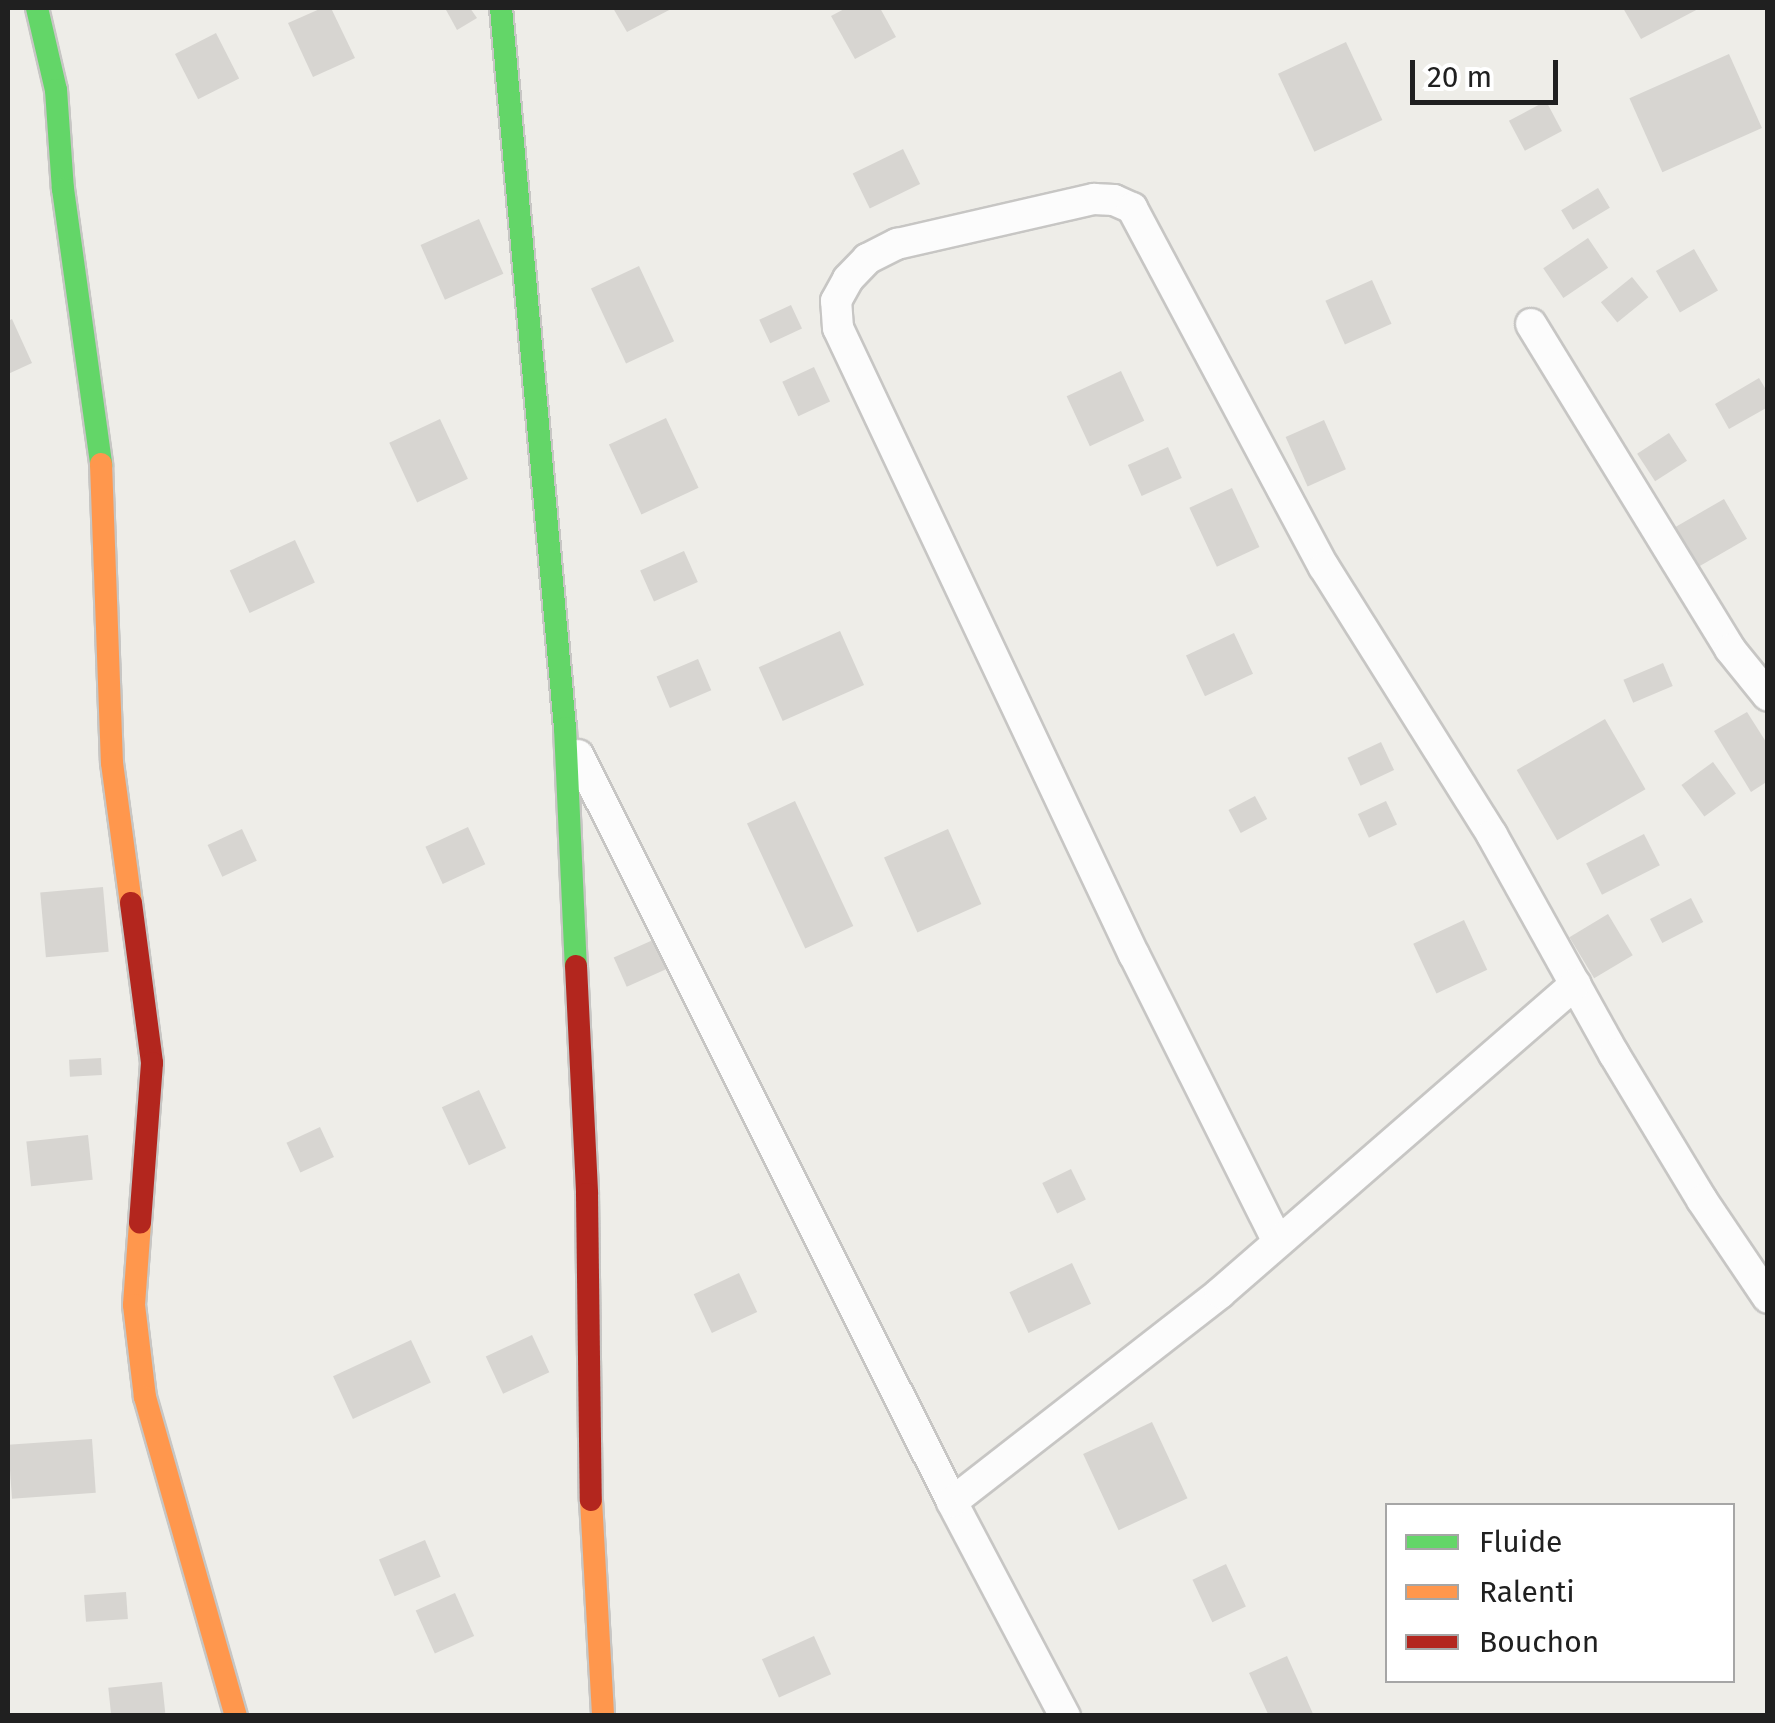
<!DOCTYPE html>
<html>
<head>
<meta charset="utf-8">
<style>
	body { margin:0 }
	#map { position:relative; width:1775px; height:1723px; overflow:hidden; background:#eeede8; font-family:"Fira Sans",sans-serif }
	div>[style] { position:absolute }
	.building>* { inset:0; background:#d7d5d1; transform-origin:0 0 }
	.roads { filter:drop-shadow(2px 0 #c7c6c4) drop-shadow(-2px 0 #c7c6c4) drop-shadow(0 2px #c7c6c4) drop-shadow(0 -2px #c7c6c4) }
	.lane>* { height:30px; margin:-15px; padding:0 15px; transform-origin:15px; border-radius:15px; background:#fcfcfc }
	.fast>* { height:22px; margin:-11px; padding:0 11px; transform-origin:11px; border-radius:11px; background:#63d668 }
	.slow>* { height:22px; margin:-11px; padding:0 11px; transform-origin:11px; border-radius:11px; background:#ff974d }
	.jam>* { height:22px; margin:-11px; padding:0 11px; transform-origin:11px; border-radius:11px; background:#b3261e }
	span { translate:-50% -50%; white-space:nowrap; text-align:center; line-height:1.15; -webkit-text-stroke:8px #fff; paint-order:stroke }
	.frame { position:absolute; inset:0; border:10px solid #202020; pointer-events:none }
	.legend { position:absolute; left:1385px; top:1503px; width:350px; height:180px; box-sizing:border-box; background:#fff; border:2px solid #a6a6a6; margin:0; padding:12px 18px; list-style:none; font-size:30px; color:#202020 }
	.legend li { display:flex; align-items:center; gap:20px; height:50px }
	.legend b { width:50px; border:2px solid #a6a6a6 }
	.scale { position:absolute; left:1410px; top:60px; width:148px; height:45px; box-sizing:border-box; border:5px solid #202020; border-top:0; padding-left:12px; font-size:30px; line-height:35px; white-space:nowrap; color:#202020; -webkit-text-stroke:8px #fff; paint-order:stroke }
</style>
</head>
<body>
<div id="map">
	<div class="building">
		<div style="clip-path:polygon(322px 8px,331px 8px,355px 58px,313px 77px,288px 23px)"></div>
		<div style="clip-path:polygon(445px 8px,470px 8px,477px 18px,457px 30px)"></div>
		<div style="clip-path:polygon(613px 8px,673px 8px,627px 32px)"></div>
		<div style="clip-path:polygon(846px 8px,880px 8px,896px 37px,855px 59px,831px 16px)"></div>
		<div style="clip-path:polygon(1623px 8px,1700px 8px,1641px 39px)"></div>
		<div style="left:216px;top:33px;width:51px;height:46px;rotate:63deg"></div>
		<div style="left:1346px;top:42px;width:86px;height:75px;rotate:65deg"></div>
		<div style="left:1729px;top:54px;width:81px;height:109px;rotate:66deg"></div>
		<div style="left:1546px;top:101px;width:34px;height:42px;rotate:62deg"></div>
		<div style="left:903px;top:149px;width:39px;height:56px;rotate:64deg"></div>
		<div style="left:1598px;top:188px;width:23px;height:43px;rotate:59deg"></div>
		<div style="left:479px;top:219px;width:60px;height:64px;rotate:66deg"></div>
		<div style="left:1588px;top:238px;width:36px;height:54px;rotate:56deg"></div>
		<div style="left:1694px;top:249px;width:48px;height:44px;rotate:60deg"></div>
		<div style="left:639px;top:266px;width:83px;height:53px;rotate:65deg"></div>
		<div style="left:1632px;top:277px;width:26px;height:40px;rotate:51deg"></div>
		<div style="left:1372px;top:280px;width:48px;height:51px;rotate:66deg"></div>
		<div style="left:791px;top:305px;width:26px;height:35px;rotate:65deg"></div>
		<div style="clip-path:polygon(12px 319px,32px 363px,8px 374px,8px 321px)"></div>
		<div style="left:814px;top:367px;width:38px;height:35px;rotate:65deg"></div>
		<div style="left:1121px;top:371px;width:55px;height:60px;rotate:65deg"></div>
		<div style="clip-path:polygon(1759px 378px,1768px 393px,1768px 407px,1729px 429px,1715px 404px)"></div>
		<div style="left:666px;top:418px;width:77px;height:63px;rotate:65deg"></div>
		<div style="left:440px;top:419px;width:66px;height:56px;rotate:65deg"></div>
		<div style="left:1324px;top:420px;width:54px;height:42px;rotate:66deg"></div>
		<div style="left:1669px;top:433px;width:33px;height:38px;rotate:57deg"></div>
		<div style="left:1168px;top:447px;width:34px;height:44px;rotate:66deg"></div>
		<div style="left:1232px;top:488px;width:65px;height:47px;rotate:65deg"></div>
		<div style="left:1724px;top:499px;width:46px;height:62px;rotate:60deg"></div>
		<div style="left:295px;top:540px;width:47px;height:72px;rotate:65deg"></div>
		<div style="left:684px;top:551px;width:34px;height:48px;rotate:66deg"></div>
		<div style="left:840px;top:631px;width:59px;height:89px;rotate:66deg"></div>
		<div style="left:1234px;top:633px;width:45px;height:53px;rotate:65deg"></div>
		<div style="left:698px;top:659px;width:34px;height:45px;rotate:67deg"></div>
		<div style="left:1663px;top:663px;width:25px;height:43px;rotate:67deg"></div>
		<div style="clip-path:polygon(1747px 712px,1768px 745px,1768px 781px,1751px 792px,1714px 731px)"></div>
		<div style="left:1605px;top:719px;width:81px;height:102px;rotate:60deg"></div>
		<div style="left:1381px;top:742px;width:31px;height:37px;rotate:65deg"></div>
		<div style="left:1713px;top:762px;width:39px;height:39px;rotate:54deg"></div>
		<div style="left:1255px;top:796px;width:26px;height:30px;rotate:62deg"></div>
		<div style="left:795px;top:801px;width:138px;height:53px;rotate:65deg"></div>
		<div style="left:1386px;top:801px;width:26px;height:31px;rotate:65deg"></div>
		<div style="left:468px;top:827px;width:41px;height:47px;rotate:65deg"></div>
		<div style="left:242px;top:829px;width:35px;height:38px;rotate:65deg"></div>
		<div style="left:948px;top:829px;width:82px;height:70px;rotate:66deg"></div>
		<div style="left:1644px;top:834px;width:35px;height:65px;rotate:63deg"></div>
		<div style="left:103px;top:887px;width:65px;height:63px;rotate:85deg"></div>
		<div style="left:1691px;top:898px;width:27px;height:46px;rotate:63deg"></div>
		<div style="left:1608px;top:914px;width:48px;height:45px;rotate:59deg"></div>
		<div style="left:1464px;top:920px;width:55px;height:56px;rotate:65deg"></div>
		<div style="left:653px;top:940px;width:32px;height:43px;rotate:66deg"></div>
		<div style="left:101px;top:1058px;width:17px;height:32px;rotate:87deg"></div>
		<div style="left:479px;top:1090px;width:64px;height:41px;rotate:65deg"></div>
		<div style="left:320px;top:1127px;width:33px;height:37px;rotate:65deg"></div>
		<div style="left:88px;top:1135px;width:45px;height:62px;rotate:84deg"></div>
		<div style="left:1071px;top:1169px;width:34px;height:32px;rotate:64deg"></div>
		<div style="left:1072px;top:1263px;width:45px;height:69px;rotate:65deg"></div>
		<div style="left:739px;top:1273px;width:43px;height:50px;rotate:65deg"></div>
		<div style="left:532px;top:1335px;width:41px;height:51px;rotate:65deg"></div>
		<div style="left:411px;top:1340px;width:47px;height:86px;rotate:65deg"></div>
		<div style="left:1152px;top:1422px;width:84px;height:76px;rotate:65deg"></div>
		<div style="left:92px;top:1439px;width:54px;height:84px;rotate:86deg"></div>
		<div style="left:425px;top:1540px;width:40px;height:50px;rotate:67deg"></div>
		<div style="left:1226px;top:1564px;width:47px;height:37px;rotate:65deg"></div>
		<div style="left:126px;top:1592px;width:27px;height:42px;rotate:86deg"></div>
		<div style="left:455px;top:1593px;width:47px;height:43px;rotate:66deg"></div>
		<div style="left:814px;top:1636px;width:42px;height:57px;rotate:66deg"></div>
		<div style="clip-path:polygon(1287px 1656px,1314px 1716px,1269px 1716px,1249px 1673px)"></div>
		<div style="left:162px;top:1682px;width:31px;height:54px;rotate:84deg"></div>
	</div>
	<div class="roads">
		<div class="lane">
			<div style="left:1531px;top:324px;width:381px;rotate:58.5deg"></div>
			<div style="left:1730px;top:649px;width:60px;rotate:51deg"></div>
			<div style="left:578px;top:755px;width:835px;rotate:63.4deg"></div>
			<div style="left:952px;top:1502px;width:242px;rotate:62.2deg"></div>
			<div style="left:1277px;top:1240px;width:319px;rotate:-116.6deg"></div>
			<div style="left:1134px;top:955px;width:693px;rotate:-115.27deg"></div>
			<div style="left:838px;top:328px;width:27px;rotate:-94deg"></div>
			<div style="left:836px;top:301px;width:25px;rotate:-61deg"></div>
			<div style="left:848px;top:279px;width:28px;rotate:-46deg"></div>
			<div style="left:867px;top:259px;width:34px;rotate:-27deg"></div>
			<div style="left:897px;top:244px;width:202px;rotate:-12.9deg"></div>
			<div style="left:1094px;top:199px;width:20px;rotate:3deg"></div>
			<div style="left:1114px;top:200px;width:20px;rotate:24deg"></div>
			<div style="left:1132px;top:208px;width:407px;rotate:61.9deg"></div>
			<div style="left:1324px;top:567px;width:316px;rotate:57.9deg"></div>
			<div style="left:1492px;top:835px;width:251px;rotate:60.9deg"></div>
			<div style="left:1614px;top:1054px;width:170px;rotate:58.9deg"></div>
			<div style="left:1702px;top:1200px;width:118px;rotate:56deg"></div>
			<div style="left:952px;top:1502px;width:340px;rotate:-37.9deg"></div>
			<div style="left:1220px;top:1293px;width:471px;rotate:-41deg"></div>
		</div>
		<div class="fast">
			<div style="left:37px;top:8px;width:84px;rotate:77deg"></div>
			<div style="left:56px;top:90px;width:99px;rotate:86deg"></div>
			<div style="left:63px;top:189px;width:278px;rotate:82.1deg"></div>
			<div style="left:501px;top:8px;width:723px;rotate:84.92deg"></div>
			<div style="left:565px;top:728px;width:238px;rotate:87.4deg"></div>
		</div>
		<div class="slow">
			<div style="left:101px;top:464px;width:299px;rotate:87.9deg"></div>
			<div style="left:112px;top:763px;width:141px;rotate:82.3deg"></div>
			<div style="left:140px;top:1223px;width:82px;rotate:94.2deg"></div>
			<div style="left:134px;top:1305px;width:93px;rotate:83.2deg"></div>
			<div style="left:145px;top:1397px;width:332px;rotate:74.1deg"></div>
			<div style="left:591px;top:1500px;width:216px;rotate:86.8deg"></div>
		</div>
		<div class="jam">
			<div style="left:131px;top:903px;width:161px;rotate:82.5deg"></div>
			<div style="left:152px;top:1063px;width:160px;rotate:94.3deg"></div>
			<div style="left:576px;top:966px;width:228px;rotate:87.2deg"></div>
			<div style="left:587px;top:1194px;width:306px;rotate:89.3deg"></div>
		</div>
	</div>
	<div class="frame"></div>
	<ul class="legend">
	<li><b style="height:12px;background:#63d668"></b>Fluide</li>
	<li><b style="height:12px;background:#ff974d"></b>Ralenti</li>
	<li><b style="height:12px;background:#b3261e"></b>Bouchon</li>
	</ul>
	<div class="scale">20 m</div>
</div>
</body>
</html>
